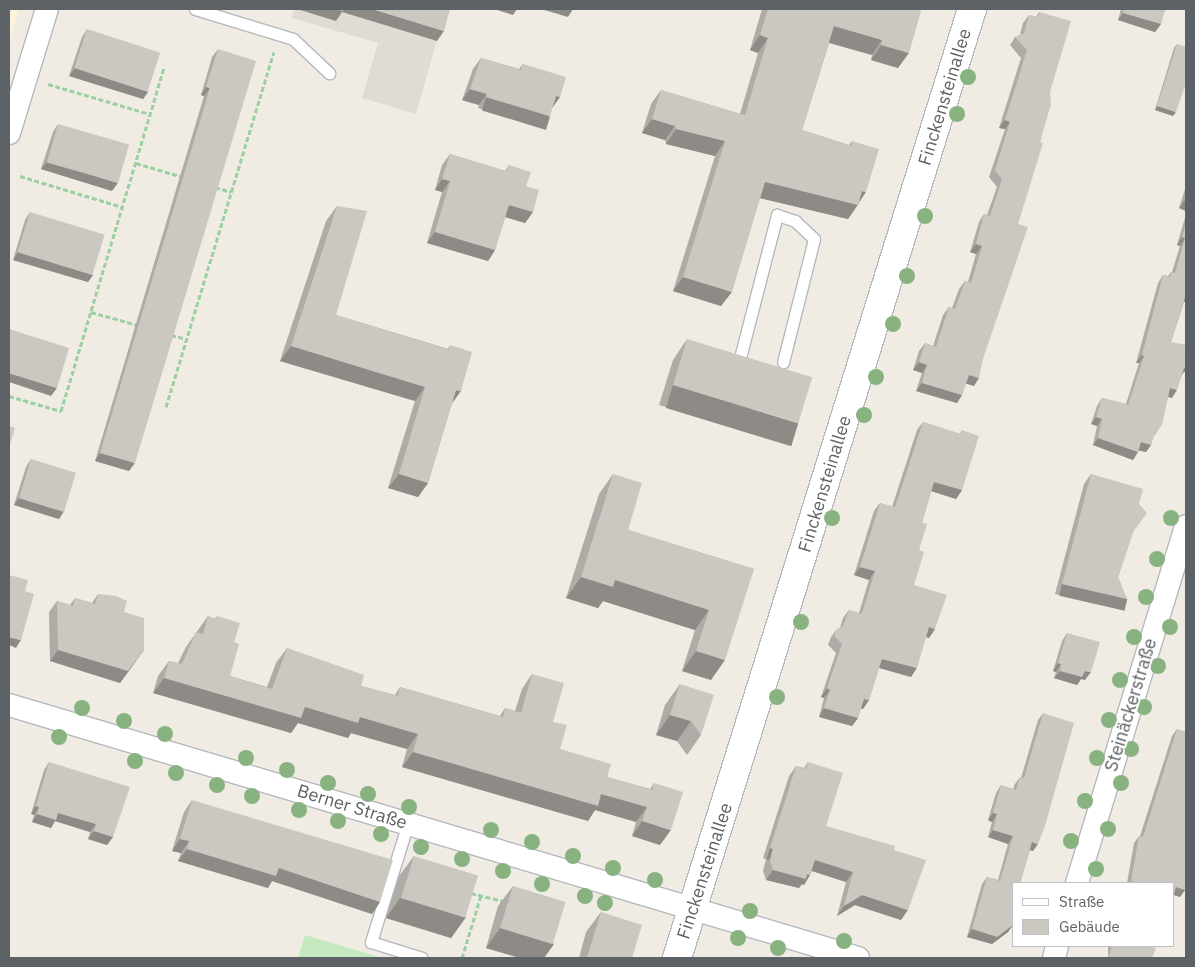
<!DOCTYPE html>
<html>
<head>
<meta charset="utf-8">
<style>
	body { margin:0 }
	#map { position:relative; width:1195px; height:967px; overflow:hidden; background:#f0ece4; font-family:"IBM Plex Sans",sans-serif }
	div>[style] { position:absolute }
	.commercial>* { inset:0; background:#fff2da }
	.education>* { inset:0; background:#e0dbd3 }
	.green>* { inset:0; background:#c4e9bf }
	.path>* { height:3px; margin-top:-1.5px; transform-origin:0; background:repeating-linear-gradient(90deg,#9ad0a2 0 5px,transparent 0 7.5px) }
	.roads { filter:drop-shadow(1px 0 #b5b8bc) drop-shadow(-1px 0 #b5b8bc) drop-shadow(0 1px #b5b8bc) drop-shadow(0 -1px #b5b8bc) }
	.lane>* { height:11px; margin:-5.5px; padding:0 5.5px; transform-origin:5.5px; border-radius:5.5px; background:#fff }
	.street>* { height:22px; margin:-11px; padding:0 11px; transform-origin:11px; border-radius:11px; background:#fff }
	.secondary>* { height:28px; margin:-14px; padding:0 14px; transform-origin:14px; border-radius:14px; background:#fff }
	.trees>* { width:16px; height:16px; margin:-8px; border-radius:50%; background:#88b380 }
	.wall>* { inset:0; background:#afaba6; transform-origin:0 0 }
	.shaded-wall>* { inset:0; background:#8e8b87; transform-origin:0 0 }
	.building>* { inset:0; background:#cbc7c1; transform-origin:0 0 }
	span { translate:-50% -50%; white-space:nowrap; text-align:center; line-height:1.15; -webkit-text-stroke:4px #fff; paint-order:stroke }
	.street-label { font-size:18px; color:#5c6266 }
	.frame { position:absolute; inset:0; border:10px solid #5c6266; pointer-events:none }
	.legend { position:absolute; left:1012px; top:882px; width:162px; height:65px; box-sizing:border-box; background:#fff; border:1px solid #bec0c2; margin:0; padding:6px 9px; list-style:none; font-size:15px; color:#5c6266 }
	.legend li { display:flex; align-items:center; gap:10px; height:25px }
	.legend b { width:25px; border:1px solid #bec0c2 }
</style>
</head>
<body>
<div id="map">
	<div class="commercial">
		<div style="clip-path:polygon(9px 9px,19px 9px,9px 42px)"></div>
	</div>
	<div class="education">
		<div style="clip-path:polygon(294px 9px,446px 9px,416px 114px,362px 98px,378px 43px,292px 18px)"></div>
	</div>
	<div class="green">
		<div style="clip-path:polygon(305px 935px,383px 958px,298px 958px)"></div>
	</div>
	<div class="path">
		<div style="left:48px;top:84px;width:106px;rotate:16.4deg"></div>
		<div style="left:136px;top:163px;width:49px;rotate:16.6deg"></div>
		<div style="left:20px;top:176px;width:108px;rotate:16.8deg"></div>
		<div style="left:215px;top:187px;width:17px;rotate:17deg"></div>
		<div style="left:91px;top:312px;width:49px;rotate:15.5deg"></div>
		<div style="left:171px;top:335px;width:16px;rotate:14deg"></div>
		<div style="left:9px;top:396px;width:54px;rotate:16.1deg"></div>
		<div style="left:61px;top:411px;width:359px;rotate:-73.3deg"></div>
		<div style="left:166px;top:407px;width:371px;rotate:-73.1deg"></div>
		<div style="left:471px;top:893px;width:36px;rotate:14deg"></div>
		<div style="left:462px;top:958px;width:66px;rotate:-73.2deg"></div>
	</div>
	<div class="roads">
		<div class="lane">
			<div style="left:195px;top:9px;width:102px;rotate:17deg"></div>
			<div style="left:293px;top:39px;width:50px;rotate:43.4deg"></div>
			<div style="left:741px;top:354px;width:144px;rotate:-75.5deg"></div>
			<div style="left:777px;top:215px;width:19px;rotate:18deg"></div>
			<div style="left:795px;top:221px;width:26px;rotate:43deg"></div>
			<div style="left:814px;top:239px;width:127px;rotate:104.1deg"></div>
			<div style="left:408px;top:823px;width:125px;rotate:107.3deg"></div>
			<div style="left:371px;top:942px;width:53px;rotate:17.4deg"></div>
		</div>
		<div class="street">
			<div style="left:9px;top:133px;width:130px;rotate:-73deg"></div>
			<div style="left:9px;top:705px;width:886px;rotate:16.59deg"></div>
			<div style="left:1077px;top:883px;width:373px;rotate:-73deg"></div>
			<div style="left:1054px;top:958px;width:12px;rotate:-76deg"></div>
		</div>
		<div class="secondary">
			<div style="left:677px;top:958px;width:994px;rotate:-72.73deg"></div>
		</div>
	</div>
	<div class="trees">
		<div style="left:968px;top:77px"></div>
		<div style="left:957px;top:114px"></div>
		<div style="left:925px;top:216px"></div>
		<div style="left:907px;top:276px"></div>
		<div style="left:893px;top:324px"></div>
		<div style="left:876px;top:377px"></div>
		<div style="left:864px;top:415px"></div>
		<div style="left:832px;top:518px"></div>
		<div style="left:1171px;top:518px"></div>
		<div style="left:1157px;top:559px"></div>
		<div style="left:1146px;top:597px"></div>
		<div style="left:801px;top:622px"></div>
		<div style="left:1170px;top:627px"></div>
		<div style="left:1134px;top:637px"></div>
		<div style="left:1158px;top:666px"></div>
		<div style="left:1120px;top:680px"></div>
		<div style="left:777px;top:697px"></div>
		<div style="left:1144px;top:707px"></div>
		<div style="left:82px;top:708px"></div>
		<div style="left:1109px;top:720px"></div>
		<div style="left:124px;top:721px"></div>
		<div style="left:165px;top:734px"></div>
		<div style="left:59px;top:737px"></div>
		<div style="left:1131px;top:749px"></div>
		<div style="left:246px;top:758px"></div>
		<div style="left:1097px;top:758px"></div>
		<div style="left:135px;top:761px"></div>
		<div style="left:287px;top:770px"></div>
		<div style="left:176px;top:773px"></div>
		<div style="left:328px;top:783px"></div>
		<div style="left:1121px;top:783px"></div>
		<div style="left:217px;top:785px"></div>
		<div style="left:368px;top:794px"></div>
		<div style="left:252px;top:796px"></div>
		<div style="left:1085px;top:801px"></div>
		<div style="left:409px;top:807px"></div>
		<div style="left:299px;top:810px"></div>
		<div style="left:338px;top:821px"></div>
		<div style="left:1108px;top:829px"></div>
		<div style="left:491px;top:830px"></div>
		<div style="left:381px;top:834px"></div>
		<div style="left:1071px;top:841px"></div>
		<div style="left:532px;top:842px"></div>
		<div style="left:421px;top:847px"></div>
		<div style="left:573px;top:856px"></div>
		<div style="left:462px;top:859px"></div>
		<div style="left:613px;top:868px"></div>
		<div style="left:1096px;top:869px"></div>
		<div style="left:503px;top:871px"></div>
		<div style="left:655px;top:880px"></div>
		<div style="left:542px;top:884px"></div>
		<div style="left:585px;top:896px"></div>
		<div style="left:605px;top:903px"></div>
		<div style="left:750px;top:911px"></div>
		<div style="left:738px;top:938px"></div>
		<div style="left:844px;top:941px"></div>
		<div style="left:778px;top:948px"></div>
	</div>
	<div class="wall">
		<div style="clip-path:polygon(762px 9px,919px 9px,898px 68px,871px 60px,872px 55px,829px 43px,802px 130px,849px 145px,852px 141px,859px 202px,858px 205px,848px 219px,760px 198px,721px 306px,673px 291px,715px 156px,666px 144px,665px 140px,642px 133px,651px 104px,661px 90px,740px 114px,758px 53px,750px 50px)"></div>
		<div style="clip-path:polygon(1121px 9px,1165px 9px,1161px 24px,1155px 32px,1118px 20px)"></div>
		<div style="clip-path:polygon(1039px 12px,1050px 92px,1040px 142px,974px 386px,966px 383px,962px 395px,957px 403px,916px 391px,922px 373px,913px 370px,919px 351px,925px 343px,933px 346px,943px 315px,949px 307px,952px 308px,959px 289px,965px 281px,968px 282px,976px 254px,970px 252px,979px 222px,984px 214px,987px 215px,997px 187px,989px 177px,1005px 129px,999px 128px,1021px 58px,1010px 45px,1015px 37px,1020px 35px,1023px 23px,1029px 15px,1036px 17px)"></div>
		<div style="clip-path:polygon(87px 29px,148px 92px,143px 99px,69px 76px,82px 37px)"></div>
		<div style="clip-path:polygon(1177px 44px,1173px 116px,1155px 110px,1174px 48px)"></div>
		<div style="clip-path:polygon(218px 49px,129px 471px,95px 461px,204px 96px,201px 95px,212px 57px)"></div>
		<div style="clip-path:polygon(481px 58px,519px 69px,523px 64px,560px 97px,552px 108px,542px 127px,478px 108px,479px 105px,462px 100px,473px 69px)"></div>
		<div style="clip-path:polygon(58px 124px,112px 191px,41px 169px,53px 132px)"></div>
		<div style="clip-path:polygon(450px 154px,505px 171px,509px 165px,526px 186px,533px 212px,525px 223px,505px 217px,495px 250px,488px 261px,427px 243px,442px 192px,435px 190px,442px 165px)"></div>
		<div style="clip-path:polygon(1186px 186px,1186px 211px,1179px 208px)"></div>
		<div style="clip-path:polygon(337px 206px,336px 315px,448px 349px,450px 345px,452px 403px,428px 483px,418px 497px,388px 488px,415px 401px,280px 361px,326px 221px)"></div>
		<div style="clip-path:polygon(30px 212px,93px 275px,88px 282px,13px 260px,25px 220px)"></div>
		<div style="clip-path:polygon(1186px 214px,1186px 302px,1184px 302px,1171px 342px,1186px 371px,1183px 373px,1172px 398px,1168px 397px,1157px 432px,1153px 437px,1151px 445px,1146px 452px,1139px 450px,1133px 460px,1093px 445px,1097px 426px,1091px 424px,1097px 406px,1102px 398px,1126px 404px,1139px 363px,1136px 363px,1158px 283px,1163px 275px,1168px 276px,1171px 272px,1172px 272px,1180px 246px,1177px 245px)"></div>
		<div style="clip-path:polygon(687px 339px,783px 443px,659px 405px,673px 360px)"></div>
		<div style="clip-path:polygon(923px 422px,960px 434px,962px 430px,962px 490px,956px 499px,931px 491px,922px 523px,919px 550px,914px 585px,935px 629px,929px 638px,926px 637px,911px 677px,879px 668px,869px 700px,863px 709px,861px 708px,858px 718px,852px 726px,819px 717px,824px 698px,821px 697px,836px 653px,828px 645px,831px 637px,837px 629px,840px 628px,843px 618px,849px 610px,859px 613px,869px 580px,854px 575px,874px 511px,880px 503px,892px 507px,917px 430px)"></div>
		<div style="clip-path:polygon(31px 459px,64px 511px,59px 519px,14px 505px,26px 467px)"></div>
		<div style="clip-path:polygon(613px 474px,628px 530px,754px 569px,711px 680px,682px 671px,695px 630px,603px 601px,598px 608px,566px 598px,599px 494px)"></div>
		<div style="clip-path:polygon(1091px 474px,1139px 504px,1133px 532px,1118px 577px,1127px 599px,1120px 609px,1055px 594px,1084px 484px)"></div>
		<div style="clip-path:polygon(98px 594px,124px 612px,136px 661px,120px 683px,50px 661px,49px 612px,57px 601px,70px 605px,75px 598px,92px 603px)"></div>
		<div style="clip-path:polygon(208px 616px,215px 619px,217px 616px,234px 642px,230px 676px,267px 687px,276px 663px,287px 648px,361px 686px,395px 695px,400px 687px,500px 716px,505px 708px,515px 711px,522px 689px,532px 674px,553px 722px,560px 749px,607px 777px,650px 789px,654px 783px,660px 845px,632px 836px,636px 822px,595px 810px,588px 821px,402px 767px,407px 749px,351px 733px,348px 738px,298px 723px,291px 733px,153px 693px,158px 676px,169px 661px,178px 663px,186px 647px)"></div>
		<div style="clip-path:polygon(1067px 633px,1085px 680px,1081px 679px,1077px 685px,1054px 678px,1056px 672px,1053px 671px,1062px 641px)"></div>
		<div style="clip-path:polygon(680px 684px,701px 735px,687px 755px,677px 741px,656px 735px,665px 705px)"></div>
		<div style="clip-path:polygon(1043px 713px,1033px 851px,1030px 850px,1020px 883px,1013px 925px,1008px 932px,992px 944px,967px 937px,982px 884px,987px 877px,998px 880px,1008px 844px,988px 837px,992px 822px,988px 820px,996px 793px,1001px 785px,1013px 789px,1015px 784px,1020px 777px,1021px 778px,1038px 720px)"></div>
		<div style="clip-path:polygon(1177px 729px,1186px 732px,1186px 729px,1186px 886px,1185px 890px,1180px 897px,1174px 895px,1174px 883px,1127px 883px,1134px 843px,1139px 836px,1140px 836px,1172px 736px)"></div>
		<div style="clip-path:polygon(49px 762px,113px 837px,107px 845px,88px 839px,90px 832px,55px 821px,51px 828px,32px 822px,34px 815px,31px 814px,44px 770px)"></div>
		<div style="clip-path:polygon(808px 762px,826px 826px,894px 850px,901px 920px,855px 905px,837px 916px,846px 882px,812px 871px,810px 875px,804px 885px,802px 884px,799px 888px,766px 880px,763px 871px,766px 859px,763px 858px,789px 776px,796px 766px,804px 768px)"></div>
		<div style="clip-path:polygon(192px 800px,380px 902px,372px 914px,272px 881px,268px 888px,178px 861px,181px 853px,172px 851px,184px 812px)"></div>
		<div style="clip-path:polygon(414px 856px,466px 917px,451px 938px,386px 918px,399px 876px)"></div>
		<div style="clip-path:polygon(513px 886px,554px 944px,544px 958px,520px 958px,486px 948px,498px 906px)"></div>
		<div style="clip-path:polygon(601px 912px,632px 958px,579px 958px,586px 932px)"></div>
		<div style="left:1108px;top:946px;width:41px;height:12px"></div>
	</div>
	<div class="shaded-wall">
		<div style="clip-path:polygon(297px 9px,372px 9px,444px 31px,437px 41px,342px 12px,336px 21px)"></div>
		<div style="clip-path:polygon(494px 9px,517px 9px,513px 15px)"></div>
		<div style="clip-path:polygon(541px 9px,573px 9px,568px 17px)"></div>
		<div style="clip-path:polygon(1123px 13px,1161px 24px,1155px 32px,1118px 20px)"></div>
		<div style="clip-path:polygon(834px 26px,882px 40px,872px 55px,823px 41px)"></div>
		<div style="clip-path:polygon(760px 35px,768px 38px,758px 53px,750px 50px)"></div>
		<div style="clip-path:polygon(881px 45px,909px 53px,898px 68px,871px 60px)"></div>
		<div style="clip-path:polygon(75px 68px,148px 92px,143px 99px,69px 76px)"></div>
		<div style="clip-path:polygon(206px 87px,210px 88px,204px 96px,201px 95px)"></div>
		<div style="clip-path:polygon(470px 89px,487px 94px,479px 105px,462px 100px)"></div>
		<div style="clip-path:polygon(556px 96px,560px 97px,552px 108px,548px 107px)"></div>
		<div style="left:486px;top:97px;width:67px;height:14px;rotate:17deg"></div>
		<div style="clip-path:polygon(1157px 106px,1176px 112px,1173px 116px,1155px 110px)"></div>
		<div style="clip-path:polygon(652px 119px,675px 126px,665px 140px,642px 133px)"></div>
		<div style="clip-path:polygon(1005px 120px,1010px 122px,1005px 129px,999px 128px)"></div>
		<div style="clip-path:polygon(676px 129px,725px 141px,715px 156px,666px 144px)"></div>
		<div style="clip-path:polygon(47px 162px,118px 183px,112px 191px,41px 169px)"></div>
		<div style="clip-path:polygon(442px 179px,450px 181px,442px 192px,435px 190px)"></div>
		<div style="clip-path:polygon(765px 182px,862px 191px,866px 192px,848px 219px,755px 197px)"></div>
		<div style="clip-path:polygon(1184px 201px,1186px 201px,1186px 211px,1179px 208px)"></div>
		<div style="clip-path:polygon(509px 205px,533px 212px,525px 223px,502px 216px)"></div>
		<div style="clip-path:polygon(435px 232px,495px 250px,488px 261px,427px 243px)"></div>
		<div style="clip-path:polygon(1182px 237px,1185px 238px,1180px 246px,1177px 245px)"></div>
		<div style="clip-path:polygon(976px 244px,982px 246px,976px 254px,970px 252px)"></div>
		<div style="clip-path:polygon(18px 252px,93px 275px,88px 282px,13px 260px)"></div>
		<div style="clip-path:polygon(683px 277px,732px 292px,721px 306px,673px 291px)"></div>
		<div style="clip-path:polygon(1186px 293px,1186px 302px,1181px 301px)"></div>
		<div style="clip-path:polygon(291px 346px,425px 387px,415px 401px,280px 361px)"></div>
		<div style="clip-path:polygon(1142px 355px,1144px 356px,1139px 363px,1136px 363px)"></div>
		<div style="clip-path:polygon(919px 362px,927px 365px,922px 373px,913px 370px)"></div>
		<div style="clip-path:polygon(1186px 367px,1186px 371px,1179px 375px,1184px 368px)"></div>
		<div style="clip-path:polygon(9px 373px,57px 388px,51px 396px,9px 382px)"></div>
		<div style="clip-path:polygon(969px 375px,979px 378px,974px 386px,964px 383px)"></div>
		<div style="clip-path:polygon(922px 383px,962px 395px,957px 403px,916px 391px)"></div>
		<div style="left:673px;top:385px;width:131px;height:24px;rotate:17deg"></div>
		<div style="clip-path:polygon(1170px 388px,1177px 390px,1172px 398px,1165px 396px)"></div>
		<div style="clip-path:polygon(456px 390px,461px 391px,450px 406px)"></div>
		<div style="clip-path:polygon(1096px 417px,1102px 419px,1097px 426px,1091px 424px)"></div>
		<div style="clip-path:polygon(1098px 438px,1138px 452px,1133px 460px,1093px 445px)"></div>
		<div style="clip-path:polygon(1141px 442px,1151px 445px,1146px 452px,1136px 450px)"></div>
		<div style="clip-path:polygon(100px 453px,135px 463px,129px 471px,95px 461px)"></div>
		<div style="clip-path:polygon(399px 474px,428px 483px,418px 497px,388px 488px)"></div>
		<div style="clip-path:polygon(934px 482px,962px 490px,956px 499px,928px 490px)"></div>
		<div style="clip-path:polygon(19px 498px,64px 511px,59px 519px,14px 505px)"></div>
		<div style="clip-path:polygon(860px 567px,875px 571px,869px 580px,854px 575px)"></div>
		<div style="clip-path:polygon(581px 577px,615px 580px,709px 610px,695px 630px,603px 601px,598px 608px,566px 598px)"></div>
		<div style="left:1062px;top:584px;width:67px;height:12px;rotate:13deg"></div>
		<div style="clip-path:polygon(929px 627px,935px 629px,929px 638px,923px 636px)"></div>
		<div style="clip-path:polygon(9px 637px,21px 640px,16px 648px,9px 645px)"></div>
		<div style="clip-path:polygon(58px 650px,144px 650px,120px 683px,50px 661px)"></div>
		<div style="clip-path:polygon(696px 651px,725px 660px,711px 680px,682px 671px)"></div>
		<div style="clip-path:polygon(882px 659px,917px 668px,911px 677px,876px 667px)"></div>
		<div style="clip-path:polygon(1058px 663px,1061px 664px,1056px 672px,1053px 671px)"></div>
		<div style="clip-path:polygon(1060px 671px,1085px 671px,1091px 672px,1085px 680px,1081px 679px,1077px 685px,1054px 678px)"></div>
		<div style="clip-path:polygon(164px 678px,360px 717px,418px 734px,407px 749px,351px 733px,348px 738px,298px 723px,291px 733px,153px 693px)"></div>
		<div style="clip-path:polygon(827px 688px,830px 690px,824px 698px,821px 697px)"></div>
		<div style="clip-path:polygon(864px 699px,869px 700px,863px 709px,858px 708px)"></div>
		<div style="clip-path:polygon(824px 708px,858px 718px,852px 726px,819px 717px)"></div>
		<div style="clip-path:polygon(670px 715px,691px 721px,677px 741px,656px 735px)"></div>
		<div style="clip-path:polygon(413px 752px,601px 794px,647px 807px,636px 822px,595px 810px,588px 821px,402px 767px)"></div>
		<div style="clip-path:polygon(36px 806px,39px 807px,34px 815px,31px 814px)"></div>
		<div style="clip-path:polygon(58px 813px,96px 824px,90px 832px,55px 821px,51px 828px,32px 822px,37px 814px)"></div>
		<div style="clip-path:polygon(993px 813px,997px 814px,992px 822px,988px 820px)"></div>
		<div style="clip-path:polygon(642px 821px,671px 830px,660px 845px,632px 836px)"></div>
		<div style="clip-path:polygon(993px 830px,1013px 836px,1008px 844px,988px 837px)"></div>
		<div style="clip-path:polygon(94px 831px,113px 837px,107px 845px,88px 839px)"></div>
		<div style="clip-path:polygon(180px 839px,189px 841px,181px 853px,172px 851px)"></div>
		<div style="clip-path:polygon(1032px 842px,1038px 844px,1033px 851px,1027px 849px)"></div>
		<div style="left:770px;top:848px;width:3px;height:12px;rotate:18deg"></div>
		<div style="clip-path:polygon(187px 849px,279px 868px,380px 902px,372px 914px,272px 881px,268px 888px,178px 861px)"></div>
		<div style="clip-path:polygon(815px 860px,853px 872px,846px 882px,809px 870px)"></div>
		<div style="clip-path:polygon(773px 870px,810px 875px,804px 885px,802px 884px,799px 888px,766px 880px)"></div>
		<div style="clip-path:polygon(1176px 887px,1185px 890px,1180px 897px,1174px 895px,1174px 890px)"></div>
		<div style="clip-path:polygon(862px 895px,908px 910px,901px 920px,855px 905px,837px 916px,844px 906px)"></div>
		<div style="clip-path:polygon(400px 898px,466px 917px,451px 938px,386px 918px)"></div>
		<div style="clip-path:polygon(1013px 925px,1008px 932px,992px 944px,967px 937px,972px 929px)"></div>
		<div style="clip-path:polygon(500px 928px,554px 944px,544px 958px,520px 958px,486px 948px)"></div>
	</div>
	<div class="building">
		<div style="clip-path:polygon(335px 9px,344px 9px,343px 11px)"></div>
		<div style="clip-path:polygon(372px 9px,450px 9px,444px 31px)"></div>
		<div style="clip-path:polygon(768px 9px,919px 9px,918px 10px,921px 11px,909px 53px,881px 45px,882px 40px,834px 26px,802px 130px,851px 146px,852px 141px,879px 149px,866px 192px,862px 191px,858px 205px,765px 182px,732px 292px,683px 277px,725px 141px,676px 129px,675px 126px,652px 119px,661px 90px,745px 115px,768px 38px,760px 35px)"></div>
		<div style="clip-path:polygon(1124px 9px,1165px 9px,1161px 24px,1123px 13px)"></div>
		<div style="clip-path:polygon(1039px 12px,1071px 21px,1050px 92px,1051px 104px,1040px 142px,1043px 143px,1018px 224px,1028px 227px,983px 359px,979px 378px,969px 375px,962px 395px,922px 383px,927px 365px,919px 362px,925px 343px,936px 347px,949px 307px,955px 309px,965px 281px,971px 283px,982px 246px,976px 244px,984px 214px,990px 216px,1002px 179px,995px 170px,1010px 122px,1005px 120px,1027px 50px,1015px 37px,1024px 33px,1029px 15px,1038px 17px)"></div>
		<div style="left:87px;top:29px;width:77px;height:41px;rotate:18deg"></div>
		<div style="clip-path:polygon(1177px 44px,1186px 47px,1186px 83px,1176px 112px,1157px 106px)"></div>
		<div style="clip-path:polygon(218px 49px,256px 61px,135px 463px,100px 453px,210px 88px,206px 87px)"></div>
		<div style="clip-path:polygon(481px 58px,521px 70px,523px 64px,566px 77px,560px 97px,556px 96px,550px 116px,486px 97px,487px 94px,470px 89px)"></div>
		<div style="left:58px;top:124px;width:74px;height:40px;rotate:16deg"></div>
		<div style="clip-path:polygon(450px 154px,506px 171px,509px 165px,531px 172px,526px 186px,539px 190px,533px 212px,509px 205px,495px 250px,435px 232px,450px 181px,442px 179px)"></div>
		<div style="clip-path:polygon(337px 206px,367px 211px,336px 315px,449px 350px,450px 345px,472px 352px,461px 391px,456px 390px,428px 483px,399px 474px,425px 387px,291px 346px)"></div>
		<div style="left:30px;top:212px;width:78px;height:42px;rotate:17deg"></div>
		<div style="clip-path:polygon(1186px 224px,1186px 294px,1171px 342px,1186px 345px,1186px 367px,1184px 368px,1177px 390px,1170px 388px,1162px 425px,1154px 435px,1151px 445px,1141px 442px,1138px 452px,1098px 438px,1102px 419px,1096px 417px,1102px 398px,1128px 405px,1144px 356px,1142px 355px,1163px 275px,1170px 277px,1171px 272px,1175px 273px,1185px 238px,1182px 237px)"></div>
		<div style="clip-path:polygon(9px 329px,69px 348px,57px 388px,9px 373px)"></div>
		<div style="left:687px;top:339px;width:131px;height:48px;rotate:17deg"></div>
		<div style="clip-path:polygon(923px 422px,961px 434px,962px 430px,979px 436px,962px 490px,934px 482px,922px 523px,927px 524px,919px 550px,924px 552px,914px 585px,947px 595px,935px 629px,929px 627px,917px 668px,882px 659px,869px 700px,864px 699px,858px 718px,824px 708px,830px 690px,827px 688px,842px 644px,834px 636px,837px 629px,843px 626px,849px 610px,861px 614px,863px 610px,875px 571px,860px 567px,880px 503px,895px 507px)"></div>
		<div style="clip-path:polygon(9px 426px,15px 428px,9px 448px)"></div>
		<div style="left:31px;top:459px;width:47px;height:41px;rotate:17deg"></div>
		<div style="clip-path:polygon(613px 474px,642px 483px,628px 530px,754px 569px,725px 660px,696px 651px,709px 610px,615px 580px,613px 587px,581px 577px)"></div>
		<div style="clip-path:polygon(1091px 474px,1143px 489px,1139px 504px,1147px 513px,1133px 532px,1118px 577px,1127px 599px,1062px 584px)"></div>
		<div style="clip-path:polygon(9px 575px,28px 580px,25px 591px,34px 594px,21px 640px,9px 637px)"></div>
		<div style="clip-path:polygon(98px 594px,116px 596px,127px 601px,124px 612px,144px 618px,144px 650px,128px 671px,58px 650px,57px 601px,73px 606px,75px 598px,95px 604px)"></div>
		<div style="clip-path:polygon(208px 616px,216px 619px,217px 616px,240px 623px,234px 642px,239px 644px,230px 676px,272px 689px,287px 648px,364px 675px,361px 686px,398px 696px,400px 687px,503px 717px,505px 708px,521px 713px,532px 674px,564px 683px,553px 722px,567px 725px,560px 749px,611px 764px,607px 777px,652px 790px,654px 783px,683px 792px,671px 830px,642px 821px,647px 807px,601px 794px,598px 806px,413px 752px,418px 734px,360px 717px,358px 723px,305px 707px,301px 718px,164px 678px,169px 661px,182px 664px,196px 632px,203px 634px)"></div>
		<div style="clip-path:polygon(1067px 633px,1100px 642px,1091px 672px,1085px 671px,1082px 677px,1060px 671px,1061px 664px,1058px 663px)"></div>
		<div style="clip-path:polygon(680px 684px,714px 695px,701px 735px,691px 721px,670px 715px)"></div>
		<div style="clip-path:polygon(1043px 713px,1074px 723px,1045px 826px,1038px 844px,1032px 842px,1020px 883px,1014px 883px,1014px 922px,1013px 925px,997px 937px,972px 929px,987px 877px,1000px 881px,1013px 836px,993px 830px,997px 814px,993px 813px,1001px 785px,1016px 790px,1020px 777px,1024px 778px)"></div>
		<div style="clip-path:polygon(1177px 729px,1186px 732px,1186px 886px,1185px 890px,1176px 887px,1174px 894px,1174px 883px,1138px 883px,1131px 881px,1139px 836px,1143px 837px)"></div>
		<div style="clip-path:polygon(49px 762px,130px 787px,113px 837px,94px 831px,96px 824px,58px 813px,56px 820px,37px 814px,39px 807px,36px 806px)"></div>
		<div style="clip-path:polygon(808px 762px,843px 773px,826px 826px,895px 846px,894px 850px,926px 860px,908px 910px,862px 895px,844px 906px,853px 872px,815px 860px,810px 875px,807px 874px,806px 879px,773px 870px,770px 861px,773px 849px,770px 848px,796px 766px,806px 769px)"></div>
		<div style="clip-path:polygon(192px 800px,393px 860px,380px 902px,279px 868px,276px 876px,187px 849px,189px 841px,180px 839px)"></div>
		<div style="left:414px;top:856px;width:67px;height:44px;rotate:17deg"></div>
		<div style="left:513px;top:886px;width:55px;height:44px;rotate:17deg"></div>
		<div style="clip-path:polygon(601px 912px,642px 925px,632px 958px,587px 958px)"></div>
		<div style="clip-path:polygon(1112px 946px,1149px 946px,1156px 948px,1152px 958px,1108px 958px)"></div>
	</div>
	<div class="street-label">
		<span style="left:945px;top:97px;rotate:-73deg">Finckensteinallee</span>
		<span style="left:825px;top:484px;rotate:-73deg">Finckensteinallee</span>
		<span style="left:1131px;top:705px;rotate:-73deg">Steinäckerstraße</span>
		<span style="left:352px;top:807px;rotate:17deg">Berner Straße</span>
		<span style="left:705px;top:871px;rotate:-72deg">Finckensteinallee</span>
	</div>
	<div class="frame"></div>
	<ul class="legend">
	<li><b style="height:6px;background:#fff"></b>Straße</li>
	<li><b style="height:14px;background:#cbc7c1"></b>Gebäude</li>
	</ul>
</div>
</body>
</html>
